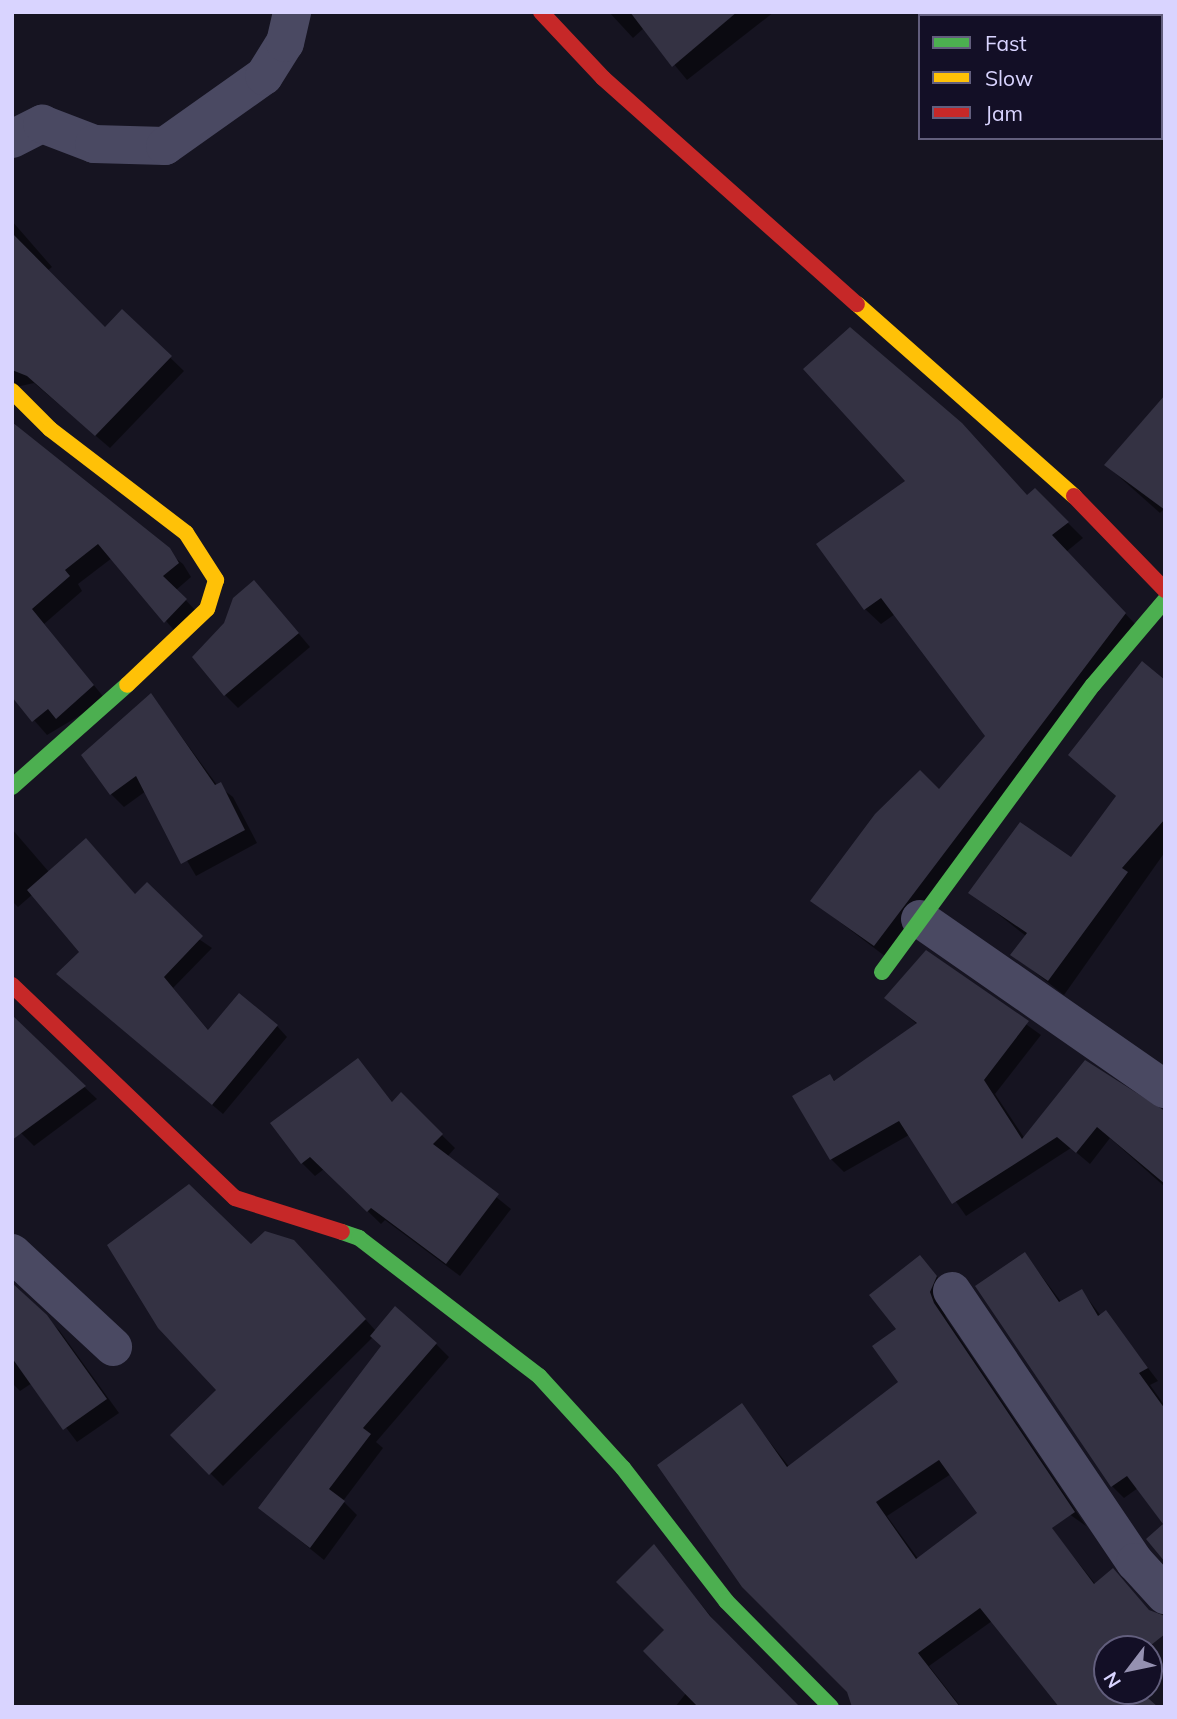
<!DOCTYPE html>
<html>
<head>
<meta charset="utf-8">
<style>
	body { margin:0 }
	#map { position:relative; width:1177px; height:1719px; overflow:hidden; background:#161421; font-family:Mulish,sans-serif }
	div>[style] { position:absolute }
	.shadow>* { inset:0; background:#0007 }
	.building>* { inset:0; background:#343243 }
	.street>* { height:38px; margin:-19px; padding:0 19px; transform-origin:19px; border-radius:19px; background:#4a4962 }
	.fast>* { height:16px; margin:-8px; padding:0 8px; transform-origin:8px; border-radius:8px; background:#4caf50 }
	.slow>* { height:16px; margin:-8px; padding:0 8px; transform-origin:8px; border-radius:8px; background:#ffc107 }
	.jam>* { height:16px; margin:-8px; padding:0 8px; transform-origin:8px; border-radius:8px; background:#c62828 }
	span { translate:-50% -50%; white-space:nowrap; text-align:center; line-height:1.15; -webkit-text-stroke:5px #130f26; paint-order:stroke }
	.frame { position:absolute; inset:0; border:14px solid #d9d4ff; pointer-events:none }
	.legend { position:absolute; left:918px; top:14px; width:245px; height:126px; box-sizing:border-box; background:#130f26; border:2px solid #625e7d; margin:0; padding:9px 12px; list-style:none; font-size:21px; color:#d9d4ff }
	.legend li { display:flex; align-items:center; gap:14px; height:35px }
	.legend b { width:35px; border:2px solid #625e7d }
	.north { position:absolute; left:1093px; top:1635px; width:70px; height:70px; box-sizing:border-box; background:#130f26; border:2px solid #625e7d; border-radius:50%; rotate:238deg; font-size:19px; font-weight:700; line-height:28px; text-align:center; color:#d9d4ff }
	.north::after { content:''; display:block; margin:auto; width:24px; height:32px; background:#9591b1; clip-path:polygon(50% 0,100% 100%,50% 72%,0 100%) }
</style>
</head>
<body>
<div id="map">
	<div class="shadow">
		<div style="clip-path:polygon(609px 12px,774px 12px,687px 80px,644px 28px,633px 38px)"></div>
		<div style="clip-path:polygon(12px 221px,52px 267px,47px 271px,105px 329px,122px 311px,184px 371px,110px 448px,34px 383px,12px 388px)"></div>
		<div style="clip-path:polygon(12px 421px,40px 451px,183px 564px,191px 577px,176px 590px,199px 614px,179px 636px,112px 558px,78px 584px,82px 591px,44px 624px,106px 700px,47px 735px,12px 695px)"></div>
		<div style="clip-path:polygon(1106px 465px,1165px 508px,1160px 513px)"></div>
		<div style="clip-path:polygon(1035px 490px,1083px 538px,1066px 552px,1140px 629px,890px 960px,812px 901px,940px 792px,987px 737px,895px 614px,881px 624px,865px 609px)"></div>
		<div style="clip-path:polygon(267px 596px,310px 647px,238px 708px,225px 695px)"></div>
		<div style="clip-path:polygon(1165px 682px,1165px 852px,1064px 995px,1012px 954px,1026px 936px,970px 892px,1072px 859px,1117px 797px,1071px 755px)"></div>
		<div style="clip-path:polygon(151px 695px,217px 785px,233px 797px,257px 843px,196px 876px,146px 791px,124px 807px,111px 794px)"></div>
		<div style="clip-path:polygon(12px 829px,49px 872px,136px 896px,212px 948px,173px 988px,209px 1031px,277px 1026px,287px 1037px,223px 1114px,69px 984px,82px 952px,33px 894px,18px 907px,12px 901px)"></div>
		<div style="clip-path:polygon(926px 952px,1041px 1035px,995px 1094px,1025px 1139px,1165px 1109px,1165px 1187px,1110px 1138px,1090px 1164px,1071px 1148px,966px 1216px,909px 1135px,844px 1172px,831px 1159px,830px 1076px,836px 1082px,918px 1025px,886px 998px)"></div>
		<div style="clip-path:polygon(12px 1018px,97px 1099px,34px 1146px,20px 1132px)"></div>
		<div style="clip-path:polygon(358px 1060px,393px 1103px,401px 1095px,455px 1148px,447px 1157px,511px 1209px,460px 1276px,385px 1220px,381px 1224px,324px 1169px,315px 1176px,302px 1163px)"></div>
		<div style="clip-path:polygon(251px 1246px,307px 1255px,376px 1331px,436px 1344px,449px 1357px,376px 1442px,383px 1448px,343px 1501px,357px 1515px,324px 1560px,260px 1508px,383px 1347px,373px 1337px,223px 1486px,172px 1435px,218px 1390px)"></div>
		<div style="clip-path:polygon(1025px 1254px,1062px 1303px,1082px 1291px,1101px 1316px,1106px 1313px,1158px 1381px,1150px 1385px,1165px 1406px,1165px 1523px,1138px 1488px,1124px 1498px,1112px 1486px,977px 1286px)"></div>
		<div style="clip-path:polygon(evenodd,920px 1257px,949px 1290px,942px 1305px,946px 1318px,1086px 1526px,1055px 1504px,1042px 1517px,1147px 1649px,1107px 1649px,1107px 1691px,1137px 1691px,1061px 1707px,992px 1621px,929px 1666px,961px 1707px,853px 1707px,741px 1405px,790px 1468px,901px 1383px,898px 1329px,920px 1257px,951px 1474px,979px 1514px,919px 1560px,887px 1516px,951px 1474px)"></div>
		<div style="clip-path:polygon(12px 1285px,59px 1330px,119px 1413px,77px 1442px,32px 1383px,20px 1391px,12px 1383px)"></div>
		<div style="clip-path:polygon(654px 1547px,723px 1631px,798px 1707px,675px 1707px,687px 1692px,666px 1630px)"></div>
		<div style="clip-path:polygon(1149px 1651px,1152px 1655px,1149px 1669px)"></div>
	</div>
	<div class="building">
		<div style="clip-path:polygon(630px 12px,737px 12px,672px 67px)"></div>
		<div style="clip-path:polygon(12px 233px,105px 327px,122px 309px,172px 356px,95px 436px,27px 376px,12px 370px)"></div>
		<div style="clip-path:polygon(850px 327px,962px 423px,1027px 495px,1035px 488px,1069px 522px,1052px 535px,1126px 613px,874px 946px,810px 901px,875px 814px,920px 770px,939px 789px,985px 736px,881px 598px,864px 610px,816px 544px,905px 481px,803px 369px)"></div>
		<div style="clip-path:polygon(1165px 395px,1165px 510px,1104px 465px)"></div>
		<div style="clip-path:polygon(12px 422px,170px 548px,179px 563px,163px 576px,187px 599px,164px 623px,98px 544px,65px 570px,70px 576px,32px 609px,94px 685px,56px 719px,48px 709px,32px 722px,12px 697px)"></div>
		<div style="clip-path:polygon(254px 580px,299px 633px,224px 696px,192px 657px,224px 623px,233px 598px)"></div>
		<div style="clip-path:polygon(1142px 661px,1165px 680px,1165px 819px,1122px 868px,1128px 872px,1048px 981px,1010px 955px,1027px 933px,968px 893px,1020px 822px,1071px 857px,1116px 796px,1068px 755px)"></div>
		<div style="clip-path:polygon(151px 693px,215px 785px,221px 782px,245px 830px,181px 864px,136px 776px,110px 795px,81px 755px)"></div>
		<div style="clip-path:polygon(86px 838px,135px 894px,147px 882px,203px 936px,164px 977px,208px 1030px,239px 993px,278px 1025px,212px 1105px,56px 974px,79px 952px,27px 890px)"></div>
		<div style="clip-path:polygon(926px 950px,1029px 1021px,984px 1080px,1022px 1139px,1085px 1060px,1165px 1111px,1165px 1184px,1097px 1127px,1076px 1153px,1057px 1137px,952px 1204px,899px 1121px,830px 1160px,792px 1096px,830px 1074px,834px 1081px,917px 1023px,884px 998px)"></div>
		<div style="clip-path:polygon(12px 1015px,86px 1086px,12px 1140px)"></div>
		<div style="clip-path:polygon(358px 1058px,392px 1102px,401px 1092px,443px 1134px,433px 1144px,499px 1194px,446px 1264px,371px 1208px,367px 1212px,310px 1157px,301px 1164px,270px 1123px)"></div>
		<div style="clip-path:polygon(189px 1184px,251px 1244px,265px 1231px,294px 1240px,366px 1319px,209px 1475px,170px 1435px,216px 1390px,158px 1328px,107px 1245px)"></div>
		<div style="clip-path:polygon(1025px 1252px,1059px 1302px,1082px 1289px,1098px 1316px,1106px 1310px,1148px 1368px,1139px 1373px,1165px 1409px,1165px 1562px,1146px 1539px,1163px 1524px,1127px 1476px,1111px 1487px,975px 1286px)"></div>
		<div style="clip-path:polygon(evenodd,920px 1255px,937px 1276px,930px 1292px,934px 1303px,1075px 1512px,1052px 1528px,1094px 1584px,1113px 1568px,1149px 1610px,1165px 1616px,1165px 1634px,1146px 1649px,1107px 1649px,1107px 1691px,1140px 1691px,1158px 1707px,1059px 1707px,980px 1608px,918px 1653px,960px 1707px,852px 1707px,847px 1692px,742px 1587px,657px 1465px,742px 1403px,787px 1467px,898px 1382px,872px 1346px,896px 1329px,869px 1295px,920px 1255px,939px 1460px,977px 1513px,916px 1559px,876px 1502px,939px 1460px)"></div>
		<div style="clip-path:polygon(12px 1283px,47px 1315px,107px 1399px,63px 1430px,12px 1358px)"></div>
		<div style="clip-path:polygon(395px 1306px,437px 1343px,363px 1428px,371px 1434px,329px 1489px,345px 1501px,310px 1548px,258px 1508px,381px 1346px,370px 1336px)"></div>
		<div style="clip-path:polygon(654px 1544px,710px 1616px,800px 1707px,698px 1707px,643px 1651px,664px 1630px,616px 1582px)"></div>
	</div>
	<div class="street">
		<div style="left:12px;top:139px;width:34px;rotate:-27deg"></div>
		<div style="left:42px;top:124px;width:56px;rotate:21deg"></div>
		<div style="left:94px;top:144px;width:71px;rotate:1.6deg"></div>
		<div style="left:165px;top:146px;width:121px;rotate:-35.3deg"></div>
		<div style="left:264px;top:76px;width:39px;rotate:-58deg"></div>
		<div style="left:285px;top:43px;width:32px;rotate:-77deg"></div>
		<div style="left:920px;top:919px;width:298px;rotate:34.8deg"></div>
		<div style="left:12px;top:1253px;width:138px;rotate:42.9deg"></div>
		<div style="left:952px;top:1291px;width:327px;rotate:56deg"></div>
		<div style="left:1135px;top:1562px;width:45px;rotate:47.7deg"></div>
	</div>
	<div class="fast">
		<div style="left:12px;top:787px;width:154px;rotate:-41.6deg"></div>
		<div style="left:882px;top:972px;width:356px;rotate:-53.7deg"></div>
		<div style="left:1093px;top:685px;width:111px;rotate:-49.7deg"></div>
		<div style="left:342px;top:1232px;width:18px;rotate:19deg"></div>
		<div style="left:359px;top:1238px;width:227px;rotate:37.5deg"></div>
		<div style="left:539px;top:1376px;width:125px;rotate:47.6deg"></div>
		<div style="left:623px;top:1468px;width:168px;rotate:52.2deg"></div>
		<div style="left:726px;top:1601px;width:149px;rotate:45.3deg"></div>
	</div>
	<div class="slow">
		<div style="left:857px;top:304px;width:290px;rotate:41.5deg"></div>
		<div style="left:12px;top:391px;width:54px;rotate:45deg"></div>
		<div style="left:50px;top:429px;width:171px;rotate:37.4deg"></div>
		<div style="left:186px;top:533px;width:56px;rotate:57.4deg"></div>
		<div style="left:216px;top:580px;width:30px;rotate:107deg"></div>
		<div style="left:207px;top:609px;width:110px;rotate:136.5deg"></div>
	</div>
	<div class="jam">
		<div style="left:541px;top:12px;width:91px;rotate:46.8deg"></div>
		<div style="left:603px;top:78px;width:340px;rotate:41.7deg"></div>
		<div style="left:1074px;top:496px;width:131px;rotate:45.9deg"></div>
		<div style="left:12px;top:985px;width:308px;rotate:43.7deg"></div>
		<div style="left:235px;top:1198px;width:112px;rotate:17.6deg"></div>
	</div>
	<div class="frame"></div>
	<ul class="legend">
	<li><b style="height:9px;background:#4caf50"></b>Fast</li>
	<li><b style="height:9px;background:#ffc107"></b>Slow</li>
	<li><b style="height:9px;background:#c62828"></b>Jam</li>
	</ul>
	<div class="north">N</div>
</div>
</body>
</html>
